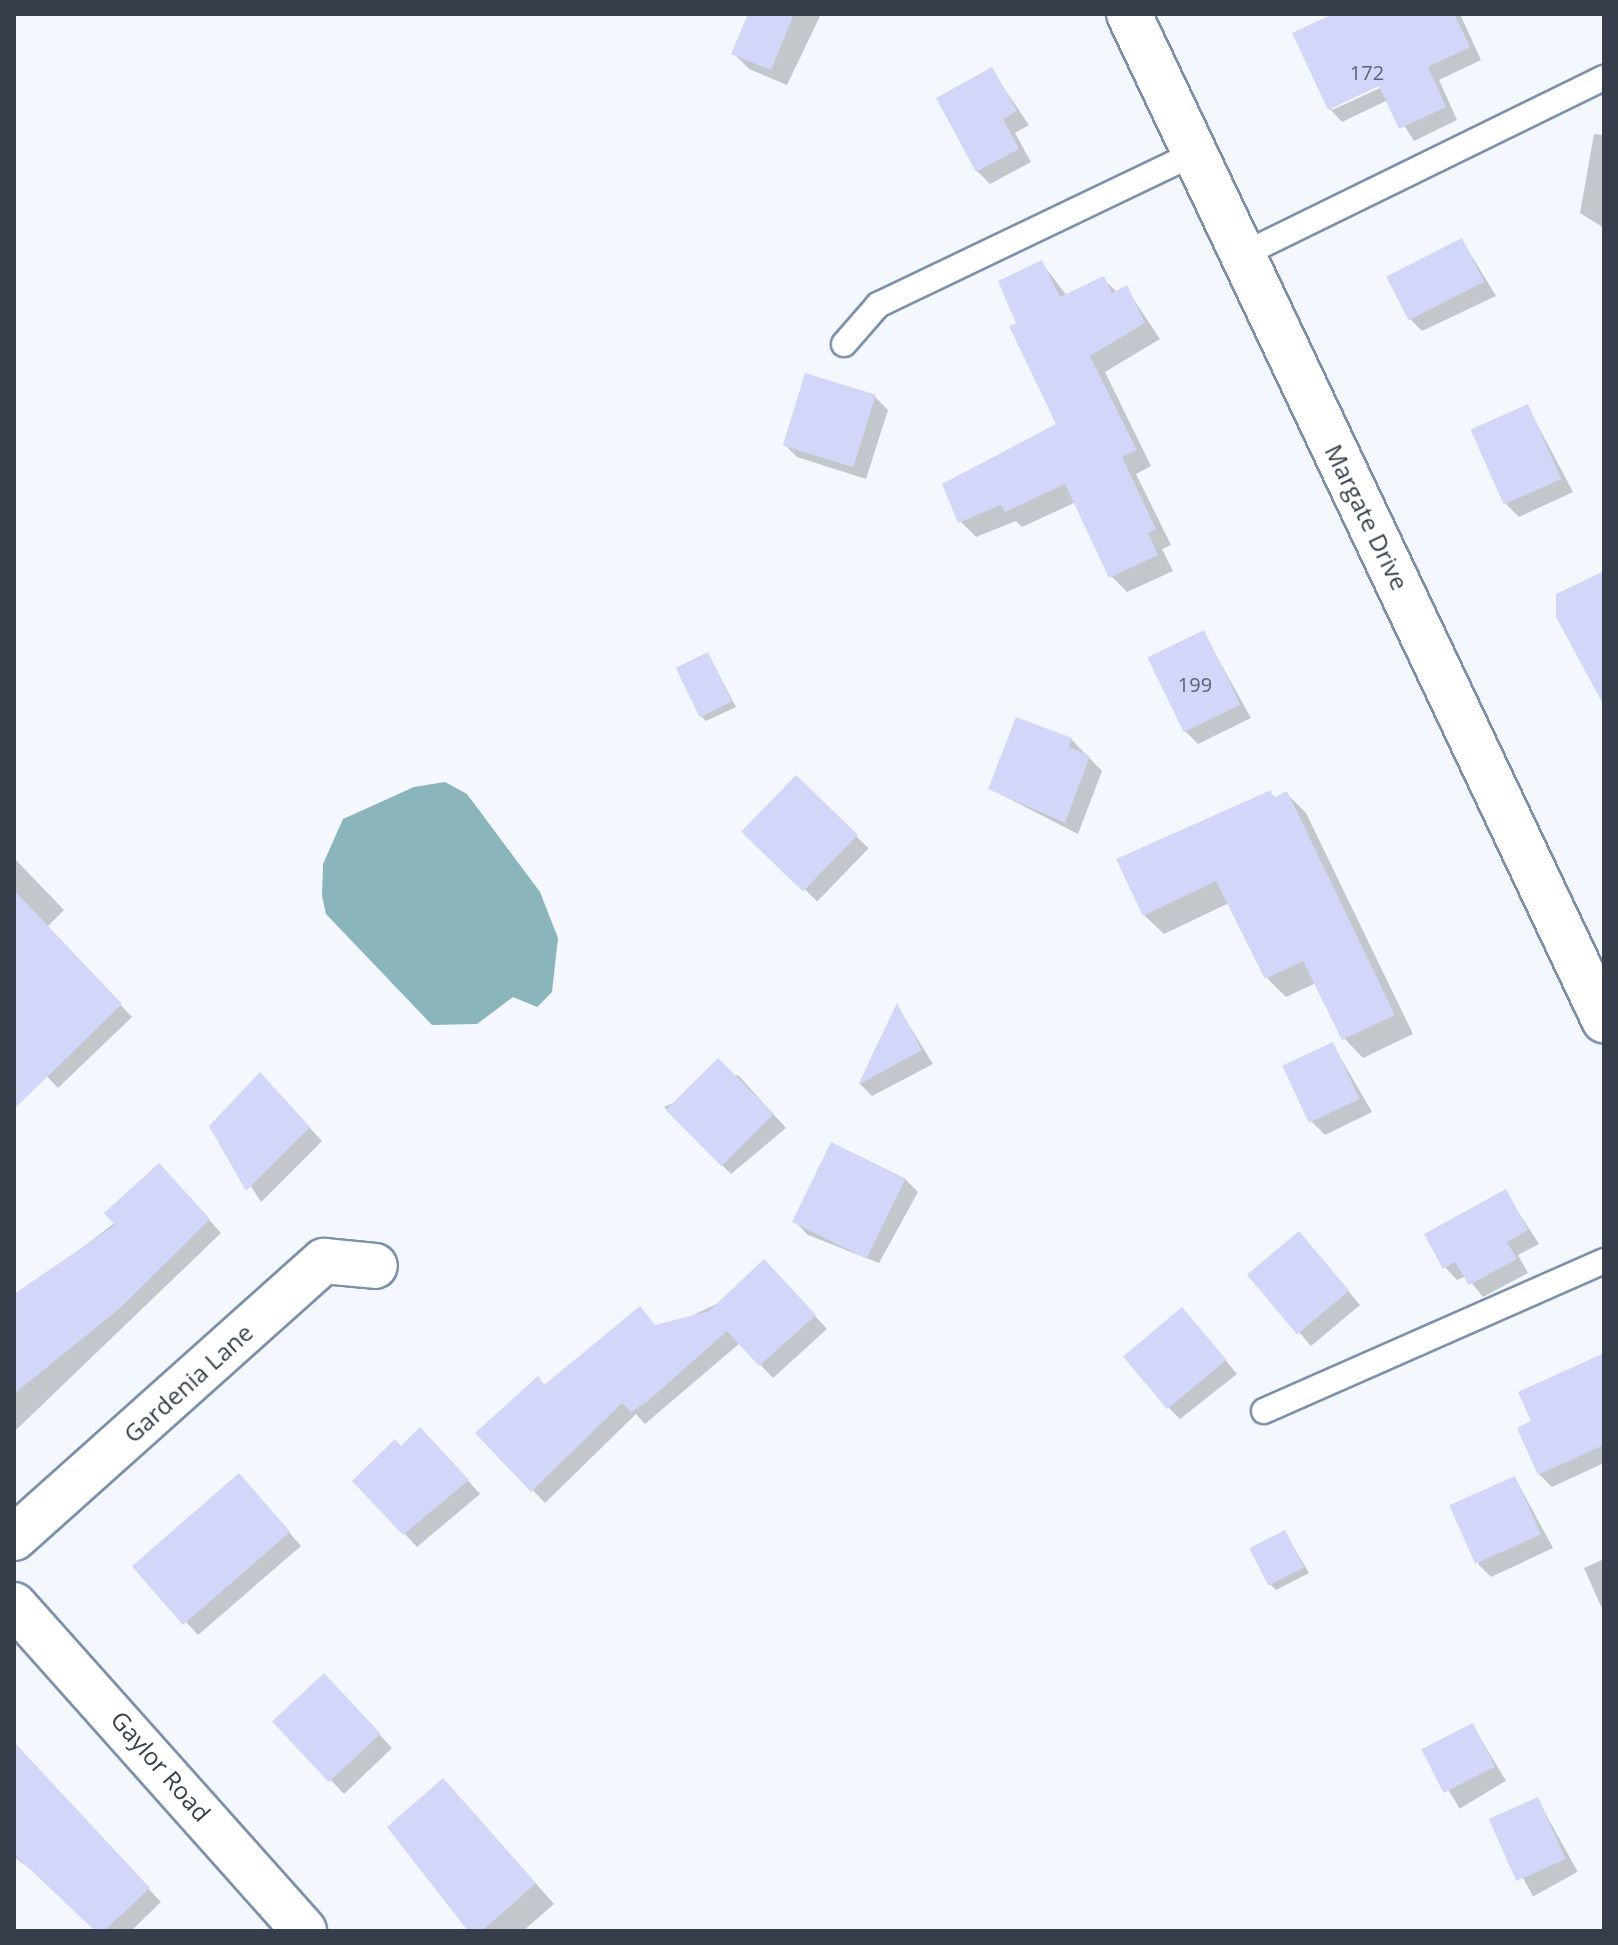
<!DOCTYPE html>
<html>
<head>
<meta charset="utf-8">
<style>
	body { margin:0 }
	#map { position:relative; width:1618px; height:1945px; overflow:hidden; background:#f4f8fe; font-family:"Open Sans",sans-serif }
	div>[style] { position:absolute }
	.water>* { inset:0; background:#89b5bb }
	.shadow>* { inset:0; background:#0003; transform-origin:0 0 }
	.building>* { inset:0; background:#d2d6f8; transform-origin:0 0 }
	.roads { filter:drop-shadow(2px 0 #7c90ab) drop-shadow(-2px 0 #7c90ab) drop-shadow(0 2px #7c90ab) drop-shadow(0 -2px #7c90ab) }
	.service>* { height:24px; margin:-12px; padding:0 12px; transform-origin:12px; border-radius:12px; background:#fff }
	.minor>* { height:44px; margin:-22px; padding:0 22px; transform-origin:22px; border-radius:22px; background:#fff }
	span { translate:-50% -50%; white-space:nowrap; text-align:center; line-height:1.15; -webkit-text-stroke:7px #fff; paint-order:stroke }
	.number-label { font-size:20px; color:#5c6476 }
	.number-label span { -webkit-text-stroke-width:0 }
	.street-label { font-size:24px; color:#353e4a }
	.frame { position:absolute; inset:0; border:16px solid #353e4a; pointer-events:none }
</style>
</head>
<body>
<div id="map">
	<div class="water">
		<div style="clip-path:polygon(445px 782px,467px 794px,540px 892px,558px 938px,552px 992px,537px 1007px,513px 997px,477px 1024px,432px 1025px,326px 914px,322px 896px,323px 864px,343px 819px,414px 787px)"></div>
	</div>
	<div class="shadow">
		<div style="clip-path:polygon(750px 14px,821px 14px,787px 85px,749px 69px,733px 53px)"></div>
		<div style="clip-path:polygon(evenodd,1338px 14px,1460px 14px,1481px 60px,1439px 80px,1457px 120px,1414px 141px,1388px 100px,1342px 122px,1330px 109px,1338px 14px,1387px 80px,1389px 84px,1332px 110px,1332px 106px,1387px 80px)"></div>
		<div style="clip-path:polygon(991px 69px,1029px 125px,1015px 133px,1031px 162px,990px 184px,977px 171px)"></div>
		<div style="clip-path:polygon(1594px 134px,1604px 135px,1604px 228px,1580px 213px)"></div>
		<div style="clip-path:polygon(1462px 240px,1496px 296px,1422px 331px,1409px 318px)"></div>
		<div style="clip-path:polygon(1042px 263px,1067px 296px,1103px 279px,1117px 292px,1126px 288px,1160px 339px,1105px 372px,1151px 466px,1136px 474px,1171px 545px,1162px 549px,1173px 571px,1127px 592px,1111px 576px,1076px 502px,1022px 527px,1016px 521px,976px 537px,960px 521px,1059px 425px,1019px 324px)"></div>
		<div style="clip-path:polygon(875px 397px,888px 410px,866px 479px,797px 457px,784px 444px)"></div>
		<div style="clip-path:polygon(1528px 407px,1573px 492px,1519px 517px,1506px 504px)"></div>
		<div style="clip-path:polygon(1203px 632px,1251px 718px,1198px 744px,1185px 731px)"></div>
		<div style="clip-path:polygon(708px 654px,736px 707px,706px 721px,700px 715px)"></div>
		<div style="clip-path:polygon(1071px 739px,1102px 771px,1078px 834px,990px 789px)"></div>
		<div style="left:796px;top:778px;width:101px;height:74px;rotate:44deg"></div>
		<div style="clip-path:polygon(1270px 792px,1276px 799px,1287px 794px,1306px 813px,1413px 1034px,1363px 1058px,1344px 1038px,1316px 983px,1286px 997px,1267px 978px,1229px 903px,1164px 934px,1144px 915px)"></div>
		<div style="clip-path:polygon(14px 858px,64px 910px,47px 927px,132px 1017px,58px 1088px,14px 1042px)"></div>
		<div style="clip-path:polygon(897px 1006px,933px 1064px,872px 1096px,860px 1084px)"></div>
		<div style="clip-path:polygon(1333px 1045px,1372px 1112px,1325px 1135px,1312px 1122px)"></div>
		<div style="clip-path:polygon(738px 1075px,786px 1128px,731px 1174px,664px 1107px)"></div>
		<div style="clip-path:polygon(273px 1088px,322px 1141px,261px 1202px,212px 1127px)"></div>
		<div style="clip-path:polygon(172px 1179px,221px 1233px,16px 1430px,14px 1300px)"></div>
		<div style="clip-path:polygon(905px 1179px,918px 1192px,879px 1263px,808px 1235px,795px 1222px)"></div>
		<div style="clip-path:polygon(1505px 1192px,1539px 1244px,1518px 1255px,1528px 1273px,1483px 1297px,1466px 1276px,1457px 1280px,1445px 1267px)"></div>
		<div style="clip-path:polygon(1311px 1247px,1360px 1305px,1311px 1346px,1250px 1275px)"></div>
		<div style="clip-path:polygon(777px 1275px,827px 1329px,773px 1378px,740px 1343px,645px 1424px,636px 1414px,545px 1503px,478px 1433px,537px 1378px,545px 1386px)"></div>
		<div style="clip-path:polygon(1195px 1323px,1237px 1374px,1180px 1419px,1167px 1406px)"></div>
		<div style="clip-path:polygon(1604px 1361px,1604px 1463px,1552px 1487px,1539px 1474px)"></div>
		<div style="clip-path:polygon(433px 1442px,480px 1494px,417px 1547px,355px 1481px,401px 1449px)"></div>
		<div style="clip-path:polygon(1515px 1478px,1553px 1548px,1491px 1577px,1478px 1564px)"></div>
		<div style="clip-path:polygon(251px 1489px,301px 1546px,198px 1635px,186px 1622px)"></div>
		<div style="clip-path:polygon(1285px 1533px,1309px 1573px,1276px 1590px,1270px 1584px)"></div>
		<div style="clip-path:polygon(1604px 1559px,1604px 1613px,1584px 1568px)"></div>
		<div style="clip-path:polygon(337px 1689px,392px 1748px,344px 1794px,276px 1722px)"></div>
		<div style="left:1473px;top:1726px;width:64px;height:54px;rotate:59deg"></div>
		<div style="clip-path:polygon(14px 1768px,38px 1771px,161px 1902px,131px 1931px,98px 1931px,60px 1890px,14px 1857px)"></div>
		<div style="clip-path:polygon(462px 1800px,554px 1904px,523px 1931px,471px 1931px)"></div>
		<div style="left:1538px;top:1800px;width:82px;height:51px;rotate:61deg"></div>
	</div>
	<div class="building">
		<div style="clip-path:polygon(748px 14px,794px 14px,771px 70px,731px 54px)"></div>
		<div style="clip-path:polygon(1333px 14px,1454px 14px,1470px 47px,1428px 67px,1446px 107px,1399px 129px,1379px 86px,1328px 110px,1292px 33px)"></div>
		<div style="clip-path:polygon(992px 67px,1017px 111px,1003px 119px,1019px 149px,976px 172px,936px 98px)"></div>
		<div style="left:1462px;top:238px;width:49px;height:85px;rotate:63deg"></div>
		<div style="clip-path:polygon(1042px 260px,1060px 297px,1104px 276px,1112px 293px,1127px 285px,1145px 323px,1090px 356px,1137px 450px,1122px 457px,1156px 529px,1148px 533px,1158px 555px,1109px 578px,1065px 484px,1005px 512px,1001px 505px,958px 523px,942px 484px,1056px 424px,1009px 326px,1016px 323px,998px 281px)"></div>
		<div style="left:805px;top:373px;width:74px;height:76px;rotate:17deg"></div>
		<div style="left:1528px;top:404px;width:82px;height:63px;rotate:66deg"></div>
		<div style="clip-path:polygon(1604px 571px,1604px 706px,1556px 617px,1556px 594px)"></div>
		<div style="left:1204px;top:630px;width:83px;height:63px;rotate:64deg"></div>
		<div style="left:708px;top:652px;width:55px;height:36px;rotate:64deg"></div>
		<div style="clip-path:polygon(1016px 717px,1072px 738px,1069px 747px,1090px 756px,1065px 823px,988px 789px)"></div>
		<div style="left:796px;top:775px;width:86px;height:79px;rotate:44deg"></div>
		<div style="clip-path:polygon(1271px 790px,1273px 798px,1287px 791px,1395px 1015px,1342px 1040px,1303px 961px,1265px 979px,1216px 881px,1143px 916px,1116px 859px)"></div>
		<div style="clip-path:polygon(14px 890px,122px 1004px,14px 1109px)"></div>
		<div style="clip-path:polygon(897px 1003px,922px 1050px,858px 1085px)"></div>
		<div style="left:1333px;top:1042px;width:63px;height:56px;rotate:65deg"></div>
		<div style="left:718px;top:1058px;width:79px;height:74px;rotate:45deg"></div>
		<div style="clip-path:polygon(260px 1072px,310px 1127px,246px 1191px,209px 1126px)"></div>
		<div style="left:831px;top:1142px;width:83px;height:89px;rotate:26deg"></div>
		<div style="clip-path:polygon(159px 1163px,210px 1219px,119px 1309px,14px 1394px,14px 1294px,115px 1225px,104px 1213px)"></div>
		<div style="clip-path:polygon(1506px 1189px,1528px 1230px,1507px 1242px,1517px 1259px,1469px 1285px,1455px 1262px,1443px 1269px,1424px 1234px)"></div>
		<div style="left:1299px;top:1231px;width:78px;height:68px;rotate:50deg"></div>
		<div style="clip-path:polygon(764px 1259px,816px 1315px,759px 1366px,727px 1331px,648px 1401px,631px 1412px,622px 1403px,531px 1492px,475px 1433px,538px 1376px,544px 1385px,640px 1306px,655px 1325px,709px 1311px)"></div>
		<div style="left:1182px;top:1307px;width:69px;height:77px;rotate:50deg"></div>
		<div style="clip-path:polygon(1604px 1353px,1604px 1445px,1538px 1475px,1517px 1428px,1531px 1421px,1518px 1392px)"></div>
		<div style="clip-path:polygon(420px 1427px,469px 1480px,403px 1535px,352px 1481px,395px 1439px,401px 1446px)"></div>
		<div style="left:239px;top:1473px;width:78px;height:142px;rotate:49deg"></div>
		<div style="left:1515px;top:1476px;width:64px;height:72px;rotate:66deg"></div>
		<div style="left:1285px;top:1530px;width:42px;height:40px;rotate:63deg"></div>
		<div style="left:324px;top:1673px;width:83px;height:71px;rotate:47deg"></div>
		<div style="left:1473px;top:1723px;width:49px;height:58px;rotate:63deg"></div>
		<div style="clip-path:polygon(14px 1742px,150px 1888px,104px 1931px,95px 1931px,14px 1854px)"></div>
		<div style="clip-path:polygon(443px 1778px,536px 1883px,482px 1931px,468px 1931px,387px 1827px)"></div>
		<div style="left:1538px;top:1797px;width:68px;height:54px;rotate:66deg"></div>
	</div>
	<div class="roads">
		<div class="service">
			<div style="left:1242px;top:255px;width:403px;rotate:-26.1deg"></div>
			<div style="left:844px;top:344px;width:52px;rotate:-48.9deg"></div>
			<div style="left:878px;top:305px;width:352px;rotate:-25.6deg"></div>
			<div style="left:1264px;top:1411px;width:372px;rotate:-23.8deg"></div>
		</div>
		<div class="minor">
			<div style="left:1129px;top:14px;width:1113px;rotate:64.72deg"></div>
			<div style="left:14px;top:1538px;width:416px;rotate:-41.8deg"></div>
			<div style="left:324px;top:1261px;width:51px;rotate:5.6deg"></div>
			<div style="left:14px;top:1605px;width:436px;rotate:48.3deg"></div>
		</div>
	</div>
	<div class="number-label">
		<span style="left:1367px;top:72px">172</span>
		<span style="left:1195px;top:684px">199</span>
	</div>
	<div class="street-label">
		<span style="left:1367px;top:517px;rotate:64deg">Margate Drive</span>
		<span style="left:188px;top:1383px;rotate:-42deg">Gardenia Lane</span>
		<span style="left:161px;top:1766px;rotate:49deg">Gaylor Road</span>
	</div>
	<div class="frame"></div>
</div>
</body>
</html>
